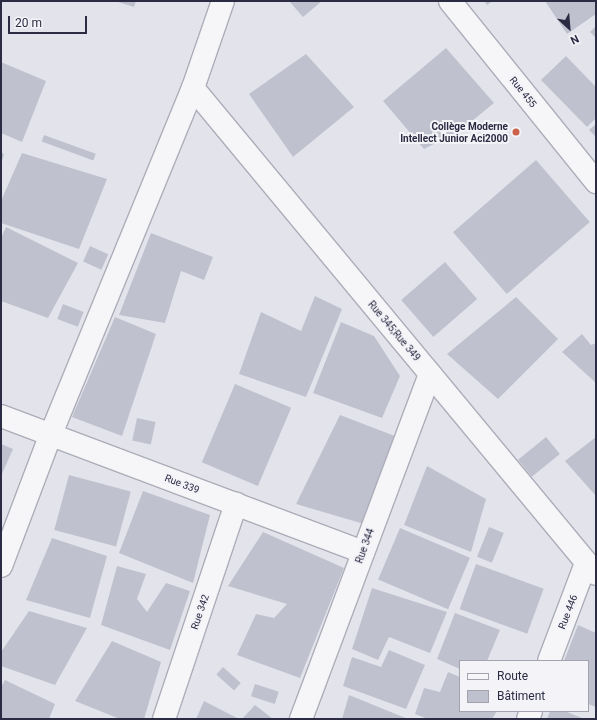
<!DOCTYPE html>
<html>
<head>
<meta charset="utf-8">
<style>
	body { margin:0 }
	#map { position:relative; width:597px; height:720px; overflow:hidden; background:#e3e4eb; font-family:Roboto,sans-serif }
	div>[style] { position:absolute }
	.building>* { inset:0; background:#c0c1ce; transform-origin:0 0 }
	.roads { filter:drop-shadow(1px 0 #acadb9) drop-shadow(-1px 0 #acadb9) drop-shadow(0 1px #acadb9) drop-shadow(0 -1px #acadb9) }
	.minor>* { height:22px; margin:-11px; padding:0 11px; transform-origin:11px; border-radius:11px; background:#f6f6f9 }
	.tertiary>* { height:22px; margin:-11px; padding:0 11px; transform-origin:11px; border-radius:11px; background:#f6f6f9 }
	.dots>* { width:11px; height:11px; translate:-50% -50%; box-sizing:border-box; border:2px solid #f3f3f8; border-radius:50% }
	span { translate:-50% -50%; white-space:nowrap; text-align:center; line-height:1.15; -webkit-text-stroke:4px #f3f3f8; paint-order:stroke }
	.street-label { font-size:10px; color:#2b2c43 }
	.poi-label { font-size:10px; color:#2b2c43; font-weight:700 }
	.right { translate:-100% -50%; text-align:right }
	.frame { position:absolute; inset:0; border:2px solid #2b2c43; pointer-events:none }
	.legend { position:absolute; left:459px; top:660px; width:130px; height:52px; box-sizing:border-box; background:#f3f3f8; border:1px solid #a3a3b0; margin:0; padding:5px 7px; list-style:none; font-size:12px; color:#2b2c43 }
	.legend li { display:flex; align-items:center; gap:8px; height:20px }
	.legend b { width:20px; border:1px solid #a3a3b0 }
	.north { position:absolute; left:549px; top:8px; width:40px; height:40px; -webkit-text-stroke:3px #f3f3f8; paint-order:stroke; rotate:154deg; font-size:11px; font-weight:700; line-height:16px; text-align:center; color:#2b2c43 }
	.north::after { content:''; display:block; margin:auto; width:14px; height:18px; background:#2b2c43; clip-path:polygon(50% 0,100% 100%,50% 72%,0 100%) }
	.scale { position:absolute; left:8px; top:16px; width:79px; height:18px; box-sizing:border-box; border:2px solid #2b2c43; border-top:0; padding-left:5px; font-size:12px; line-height:14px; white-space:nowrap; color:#2b2c43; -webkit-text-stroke:3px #f3f3f8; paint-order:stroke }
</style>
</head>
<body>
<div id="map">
	<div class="building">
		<div style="clip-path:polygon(115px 1px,136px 1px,134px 7px)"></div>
		<div style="clip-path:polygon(289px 1px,322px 1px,303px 17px)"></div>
		<div style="clip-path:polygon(484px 1px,493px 1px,487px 5px)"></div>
		<div style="clip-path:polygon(545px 1px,596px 1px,596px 14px,567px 34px)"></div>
		<div style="clip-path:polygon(596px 26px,596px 38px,590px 32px)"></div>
		<div style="clip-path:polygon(446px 48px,494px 103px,461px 130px,424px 149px,383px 101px)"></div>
		<div style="clip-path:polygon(306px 54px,354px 107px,293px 157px,249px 94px)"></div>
		<div style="clip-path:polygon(566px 56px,596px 87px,596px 118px,587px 127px,541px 80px)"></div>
		<div style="clip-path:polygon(1px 62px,46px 81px,22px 142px,1px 133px)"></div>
		<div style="clip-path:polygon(596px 124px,596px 137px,589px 130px)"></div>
		<div style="left:44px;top:135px;width:55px;height:7px;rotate:20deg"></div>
		<div style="clip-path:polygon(1px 152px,4px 154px,1px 164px)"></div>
		<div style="clip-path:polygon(22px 153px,107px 179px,79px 249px,1px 223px,1px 201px)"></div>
		<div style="left:536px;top:160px;width:82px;height:110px;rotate:49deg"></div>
		<div style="clip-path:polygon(6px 227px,78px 263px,48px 318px,1px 301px,1px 238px)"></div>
		<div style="clip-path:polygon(151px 233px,213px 257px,204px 280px,181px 271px,165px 323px,119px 315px)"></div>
		<div style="left:90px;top:246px;width:20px;height:17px;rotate:24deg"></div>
		<div style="left:445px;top:262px;width:49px;height:58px;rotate:49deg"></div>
		<div style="clip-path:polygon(315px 296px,342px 309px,306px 397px,239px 374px,261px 312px,301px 331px)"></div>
		<div style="clip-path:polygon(516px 297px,558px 339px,498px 399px,447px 354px)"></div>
		<div style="left:63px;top:304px;width:22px;height:16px;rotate:21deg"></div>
		<div style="clip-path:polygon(115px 317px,156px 334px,122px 436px,72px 417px)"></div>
		<div style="clip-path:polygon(341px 322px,374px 336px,400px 376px,382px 418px,313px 393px)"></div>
		<div style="clip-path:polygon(582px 334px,591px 345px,596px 343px,596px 383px,562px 352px)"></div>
		<div style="left:235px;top:384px;width:61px;height:85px;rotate:23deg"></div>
		<div style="clip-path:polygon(340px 415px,400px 438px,364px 524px,296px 504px)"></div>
		<div style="left:137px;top:418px;width:19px;height:23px;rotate:12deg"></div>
		<div style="left:546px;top:437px;width:22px;height:36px;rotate:51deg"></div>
		<div style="clip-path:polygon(596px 437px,596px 496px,565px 461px)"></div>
		<div style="clip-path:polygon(1px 444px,13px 449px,1px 476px)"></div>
		<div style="clip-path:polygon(427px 466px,486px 499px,471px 552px,404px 525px)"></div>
		<div style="left:69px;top:475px;width:64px;height:57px;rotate:15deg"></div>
		<div style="clip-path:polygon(143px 491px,210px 515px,193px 583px,119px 553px)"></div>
		<div style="left:489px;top:527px;width:16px;height:32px;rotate:22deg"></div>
		<div style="left:400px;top:528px;width:76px;height:56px;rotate:23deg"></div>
		<div style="clip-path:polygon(263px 532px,344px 568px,300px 678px,237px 655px,256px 614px,274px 618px,287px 604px,228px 586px)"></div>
		<div style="clip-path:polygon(52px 538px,107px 556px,90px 618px,26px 600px)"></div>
		<div style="left:476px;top:564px;width:72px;height:48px;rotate:20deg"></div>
		<div style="clip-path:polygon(117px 566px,146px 574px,137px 599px,147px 612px,166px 583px,190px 591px,170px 650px,101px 625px)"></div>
		<div style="clip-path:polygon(372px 588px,447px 612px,430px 653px,389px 637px,378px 660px,352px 649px)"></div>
		<div style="clip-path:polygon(29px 611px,87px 628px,55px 685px,1px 666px,1px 652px)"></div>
		<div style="clip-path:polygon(455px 613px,500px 630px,487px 661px,460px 661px,460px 669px,437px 659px)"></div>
		<div style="clip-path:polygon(578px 625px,596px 633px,596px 707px,588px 704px,588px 661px,564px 661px)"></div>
		<div style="clip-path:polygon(112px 641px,161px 662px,144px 719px,120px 719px,75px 701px)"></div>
		<div style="clip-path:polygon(389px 650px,425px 665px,406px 709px,343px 686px,352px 657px,381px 667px)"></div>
		<div style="left:223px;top:667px;width:24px;height:10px;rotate:42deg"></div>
		<div style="clip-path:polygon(448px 672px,460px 677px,460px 711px,497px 711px,492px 719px,428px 719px,415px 714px,424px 688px,440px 692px)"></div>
		<div style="clip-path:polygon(5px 680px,55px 704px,49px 719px,1px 719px,1px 687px)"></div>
		<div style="left:255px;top:684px;width:25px;height:13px;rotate:18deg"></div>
		<div style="clip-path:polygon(349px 695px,408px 719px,342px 719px)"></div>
		<div style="clip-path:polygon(204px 701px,239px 719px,196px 719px)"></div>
		<div style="clip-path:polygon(255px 705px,273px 719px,242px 719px)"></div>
		<div style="clip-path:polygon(550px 711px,565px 711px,584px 719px,547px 719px)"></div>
	</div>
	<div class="roads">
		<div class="minor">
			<div style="left:193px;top:88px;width:631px;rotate:50.33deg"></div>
			<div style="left:1px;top:416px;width:387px;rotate:20.6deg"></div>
			<div style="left:1px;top:566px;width:141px;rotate:-69.3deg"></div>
			<div style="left:51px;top:434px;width:374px;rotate:-67.7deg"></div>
			<div style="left:193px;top:88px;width:92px;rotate:-71deg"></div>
			<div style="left:549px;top:661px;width:105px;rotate:-69.3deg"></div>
			<div style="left:164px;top:719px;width:227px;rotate:-71.5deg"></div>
			<div style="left:301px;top:719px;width:368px;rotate:-69.5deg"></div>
			<div style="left:528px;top:719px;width:9px;rotate:-69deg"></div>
		</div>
		<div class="tertiary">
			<div style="left:450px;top:1px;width:233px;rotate:51.1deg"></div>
		</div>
	</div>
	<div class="dots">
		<div style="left:516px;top:132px;background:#cc614b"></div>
	</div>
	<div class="street-label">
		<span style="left:523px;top:92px;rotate:51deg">Rue 455</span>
		<span style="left:394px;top:331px;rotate:50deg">Rue 345;Rue 349</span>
		<span style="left:182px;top:484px;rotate:21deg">Rue 339</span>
		<span style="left:365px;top:546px;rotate:-70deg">Rue 344</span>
		<span style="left:200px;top:612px;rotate:-71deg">Rue 342</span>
		<span style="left:568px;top:612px;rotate:-69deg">Rue 446</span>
	</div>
	<div class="poi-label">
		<span class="right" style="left:508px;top:132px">Collège Moderne<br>Intellect Junior Aci2000</span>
	</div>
	<div class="frame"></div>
	<ul class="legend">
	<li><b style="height:5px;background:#f6f6f9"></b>Route</li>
	<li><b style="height:11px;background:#c0c1ce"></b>Bâtiment</li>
	</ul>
	<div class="north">N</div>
	<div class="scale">20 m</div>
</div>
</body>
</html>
